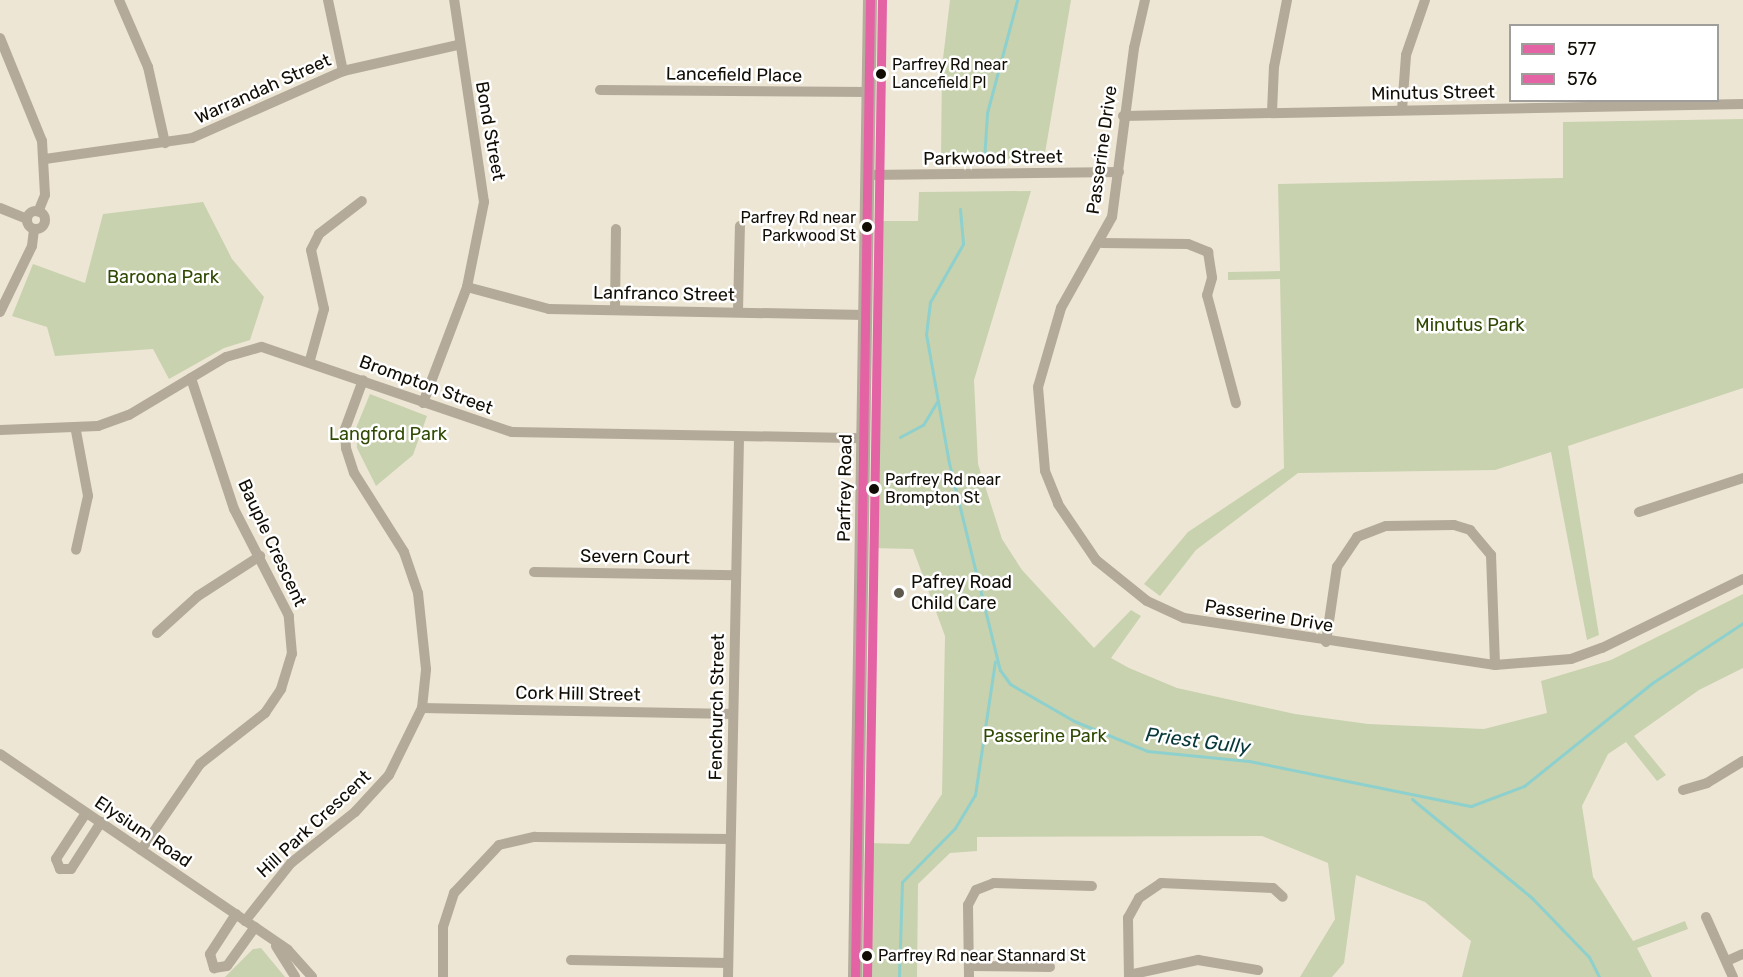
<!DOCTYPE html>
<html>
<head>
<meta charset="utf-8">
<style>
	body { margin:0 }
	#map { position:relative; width:1743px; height:977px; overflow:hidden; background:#ede6d5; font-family:Rubik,sans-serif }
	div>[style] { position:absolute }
	.green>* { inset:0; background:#c8d2ae }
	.stream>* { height:3px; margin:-1.5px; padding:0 1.5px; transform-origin:1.5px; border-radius:1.5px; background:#8ed0cd }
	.minor>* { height:10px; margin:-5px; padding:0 5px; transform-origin:5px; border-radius:5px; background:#b4aa9a }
	.minor>.ring { margin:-5px; padding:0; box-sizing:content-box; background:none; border:10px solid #b4aa9a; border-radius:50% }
	.major>* { height:14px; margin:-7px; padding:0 7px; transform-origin:7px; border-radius:7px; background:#b6ac9d }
	.bus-1>* { height:9px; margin:-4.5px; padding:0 4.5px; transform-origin:4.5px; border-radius:4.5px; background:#e463a4 }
	.bus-2>* { height:9px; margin:-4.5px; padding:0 4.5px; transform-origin:4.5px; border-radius:4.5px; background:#e463a4 }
	.dots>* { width:16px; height:16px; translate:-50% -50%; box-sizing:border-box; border:3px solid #fff; border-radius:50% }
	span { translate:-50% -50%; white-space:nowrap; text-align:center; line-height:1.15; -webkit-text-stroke:5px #fff; paint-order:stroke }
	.bus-label { font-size:16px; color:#110d04 }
	.left { translate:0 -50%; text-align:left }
	.right { translate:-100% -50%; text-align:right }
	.street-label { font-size:18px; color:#110d04 }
	.park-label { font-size:18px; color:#304a04 }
	.poi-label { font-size:18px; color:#110d04 }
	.water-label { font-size:20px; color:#083839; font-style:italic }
	.legend { position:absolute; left:1509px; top:24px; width:210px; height:78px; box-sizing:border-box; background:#fff; border:2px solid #a09e9b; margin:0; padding:8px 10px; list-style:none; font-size:18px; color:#110d04 }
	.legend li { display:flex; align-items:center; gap:12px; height:30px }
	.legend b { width:30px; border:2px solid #a09e9b }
</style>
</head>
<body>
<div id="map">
	<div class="green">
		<div style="clip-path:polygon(950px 0,1071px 0,1044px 159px,941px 160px,942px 67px)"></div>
		<div style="clip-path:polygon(1743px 119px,1743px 388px,1568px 446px,1599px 635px,1587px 640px,1551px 452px,1495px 470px,1298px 473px,1196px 550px,1160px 596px,1144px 584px,1188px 532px,1284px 468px,1280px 279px,1228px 280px,1228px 272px,1280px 271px,1278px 184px,1563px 178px,1563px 122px)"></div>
		<div style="clip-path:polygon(1031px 191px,974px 380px,978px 464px,1002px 539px,1022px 570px,1094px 648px,1131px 610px,1141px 616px,1111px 658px,1129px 668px,1177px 688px,1295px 714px,1368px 724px,1484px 729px,1547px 713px,1541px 681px,1611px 660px,1743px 594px,1743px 668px,1699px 690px,1634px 736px,1666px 775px,1657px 781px,1626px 742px,1608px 754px,1582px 806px,1593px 877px,1633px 941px,1685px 921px,1688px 929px,1637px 948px,1652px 977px,1462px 977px,1471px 941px,1425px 902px,1356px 875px,1344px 963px,1332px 977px,1300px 977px,1335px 919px,1328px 863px,1262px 836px,977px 837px,977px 851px,950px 853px,918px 884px,917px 977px,862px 977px,865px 843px,909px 844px,942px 794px,945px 636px,913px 549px,871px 548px,881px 221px,918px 221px,919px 192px)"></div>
		<div style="clip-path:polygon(203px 202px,232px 259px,264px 297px,250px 340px,224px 348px,169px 379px,153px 349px,55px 356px,47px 327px,12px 316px,33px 264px,85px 283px,103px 214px)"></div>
		<div style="clip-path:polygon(370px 394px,427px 416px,413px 455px,376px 486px,357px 448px,356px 428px)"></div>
		<div style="clip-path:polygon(261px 948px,285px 977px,225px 977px,253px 949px)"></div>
	</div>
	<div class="stream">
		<div style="left:984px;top:160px;width:47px;rotate:-86.3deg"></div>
		<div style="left:987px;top:113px;width:117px;rotate:-75.1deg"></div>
		<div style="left:960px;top:209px;width:35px;rotate:85deg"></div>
		<div style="left:963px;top:244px;width:67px;rotate:119.6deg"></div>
		<div style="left:930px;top:302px;width:32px;rotate:97deg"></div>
		<div style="left:926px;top:334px;width:131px;rotate:79.9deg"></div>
		<div style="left:949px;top:463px;width:213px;rotate:76.2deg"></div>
		<div style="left:1000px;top:670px;width:17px;rotate:54deg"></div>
		<div style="left:1010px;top:684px;width:74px;rotate:30deg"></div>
		<div style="left:1074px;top:721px;width:79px;rotate:22.3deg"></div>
		<div style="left:1147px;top:751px;width:102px;rotate:5.6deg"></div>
		<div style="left:1249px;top:761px;width:227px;rotate:11.5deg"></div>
		<div style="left:1471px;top:806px;width:57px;rotate:-20.7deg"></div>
		<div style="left:1524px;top:786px;width:164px;rotate:-38.8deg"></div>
		<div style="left:1652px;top:683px;width:109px;rotate:-33.4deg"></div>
		<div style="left:900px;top:437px;width:26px;rotate:-28deg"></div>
		<div style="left:923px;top:425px;width:27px;rotate:-59deg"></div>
		<div style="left:1412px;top:799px;width:156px;rotate:39.5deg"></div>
		<div style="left:1532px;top:898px;width:82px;rotate:46deg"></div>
		<div style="left:1589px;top:957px;width:22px;rotate:63deg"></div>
		<div style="left:899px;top:977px;width:95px;rotate:-88.2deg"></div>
		<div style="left:902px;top:882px;width:76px;rotate:-45.5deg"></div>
		<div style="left:955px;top:828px;width:39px;rotate:-59deg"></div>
		<div style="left:975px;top:795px;width:135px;rotate:-81.5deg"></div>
	</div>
	<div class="minor">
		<div style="left:119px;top:0;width:73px;rotate:66.6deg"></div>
		<div style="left:148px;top:67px;width:78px;rotate:77.4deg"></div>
		<div style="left:328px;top:0;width:73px;rotate:78.1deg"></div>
		<div style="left:1145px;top:0;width:49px;rotate:102.9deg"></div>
		<div style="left:1134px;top:48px;width:170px;rotate:97.4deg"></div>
		<div style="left:1112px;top:217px;width:104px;rotate:119.3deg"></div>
		<div style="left:1061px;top:308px;width:82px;rotate:106.2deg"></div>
		<div style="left:1038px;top:387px;width:84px;rotate:85.2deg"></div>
		<div style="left:1045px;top:471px;width:35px;rotate:68deg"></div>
		<div style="left:1058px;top:504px;width:68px;rotate:55.8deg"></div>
		<div style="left:1096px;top:560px;width:65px;rotate:38.8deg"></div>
		<div style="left:1147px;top:601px;width:41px;rotate:24.7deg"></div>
		<div style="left:1184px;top:618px;width:315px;rotate:8.6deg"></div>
		<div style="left:1495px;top:665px;width:76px;rotate:-4.5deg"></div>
		<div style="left:1571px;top:659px;width:33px;rotate:-20deg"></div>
		<div style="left:1602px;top:648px;width:157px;rotate:-26.1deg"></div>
		<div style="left:0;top:38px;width:111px;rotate:67.8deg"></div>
		<div style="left:42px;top:141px;width:54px;rotate:86.8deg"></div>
		<div style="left:45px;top:195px;width:18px;rotate:112deg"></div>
		<div style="left:600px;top:90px;width:269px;rotate:0.4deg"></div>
		<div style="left:1402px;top:110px;width:55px;rotate:-85.8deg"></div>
		<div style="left:1406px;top:55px;width:58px;rotate:-70.9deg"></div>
		<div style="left:1272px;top:112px;width:45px;rotate:-87.5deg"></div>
		<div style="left:1274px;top:67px;width:68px;rotate:-79deg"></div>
		<div style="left:1123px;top:116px;width:620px;rotate:-1.11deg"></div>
		<div style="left:45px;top:159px;width:148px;rotate:-8.1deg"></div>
		<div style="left:192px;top:138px;width:165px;rotate:-23.9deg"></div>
		<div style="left:343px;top:71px;width:117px;rotate:-12.8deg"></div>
		<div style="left:868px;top:175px;width:251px;rotate:-0.7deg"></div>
		<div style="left:0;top:208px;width:29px;rotate:22deg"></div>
		<div class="ring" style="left:27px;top:211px;width:8px;height:8px"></div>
		<div style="left:1102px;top:243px;width:86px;rotate:0.7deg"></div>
		<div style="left:1188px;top:244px;width:22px;rotate:22deg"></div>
		<div style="left:1208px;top:252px;width:26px;rotate:81deg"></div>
		<div style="left:1212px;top:278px;width:18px;rotate:106deg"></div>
		<div style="left:1207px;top:295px;width:112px;rotate:75deg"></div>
		<div style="left:467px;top:287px;width:85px;rotate:15deg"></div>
		<div style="left:549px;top:309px;width:316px;rotate:1.1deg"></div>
		<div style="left:615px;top:309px;width:80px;rotate:-89.3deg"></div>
		<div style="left:738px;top:311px;width:85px;rotate:-88.7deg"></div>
		<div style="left:0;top:312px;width:73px;rotate:-64.1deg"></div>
		<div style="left:32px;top:246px;width:17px;rotate:-83deg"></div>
		<div style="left:310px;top:360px;width:53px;rotate:-74.6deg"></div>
		<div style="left:324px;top:309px;width:60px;rotate:-102.4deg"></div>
		<div style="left:311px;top:250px;width:18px;rotate:-63deg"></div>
		<div style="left:319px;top:234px;width:54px;rotate:-37.5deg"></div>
		<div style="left:423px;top:403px;width:124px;rotate:-69.2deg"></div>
		<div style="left:467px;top:287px;width:87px;rotate:-78.7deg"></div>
		<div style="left:484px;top:202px;width:204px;rotate:-98.4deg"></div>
		<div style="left:0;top:430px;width:98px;rotate:-2.3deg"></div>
		<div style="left:98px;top:426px;width:33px;rotate:-20deg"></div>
		<div style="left:129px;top:415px;width:113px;rotate:-30.9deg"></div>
		<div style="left:226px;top:357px;width:37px;rotate:-16deg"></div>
		<div style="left:262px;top:347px;width:264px;rotate:18.8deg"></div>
		<div style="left:512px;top:432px;width:352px;rotate:1deg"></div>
		<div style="left:76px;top:431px;width:66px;rotate:79.5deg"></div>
		<div style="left:88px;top:496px;width:55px;rotate:102.5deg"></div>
		<div style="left:1639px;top:512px;width:109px;rotate:-18.1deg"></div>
		<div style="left:534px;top:572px;width:202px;rotate:0.9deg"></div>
		<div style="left:157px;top:633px;width:55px;rotate:-42.1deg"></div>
		<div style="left:198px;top:596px;width:74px;rotate:-32.8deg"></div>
		<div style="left:1326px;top:642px;width:76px;rotate:-81.7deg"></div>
		<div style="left:1337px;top:567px;width:36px;rotate:-56deg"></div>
		<div style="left:1357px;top:537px;width:31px;rotate:-21deg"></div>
		<div style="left:1386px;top:526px;width:68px;rotate:-0.8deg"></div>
		<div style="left:1454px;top:525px;width:17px;rotate:17deg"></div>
		<div style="left:1470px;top:530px;width:33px;rotate:50deg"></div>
		<div style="left:1491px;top:555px;width:110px;rotate:87.9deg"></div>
		<div style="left:422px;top:708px;width:311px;rotate:1.1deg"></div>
		<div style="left:0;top:754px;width:348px;rotate:34.2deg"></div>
		<div style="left:288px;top:950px;width:36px;rotate:48deg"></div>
		<div style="left:1683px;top:790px;width:25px;rotate:-16deg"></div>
		<div style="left:1707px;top:783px;width:42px;rotate:-31.4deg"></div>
		<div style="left:86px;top:813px;width:55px;rotate:123.1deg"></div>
		<div style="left:56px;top:859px;width:11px;rotate:68deg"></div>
		<div style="left:60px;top:869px;width:11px"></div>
		<div style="left:71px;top:869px;width:56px;rotate:-57.4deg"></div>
		<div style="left:141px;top:850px;width:104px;rotate:-55.5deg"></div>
		<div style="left:200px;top:764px;width:83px;rotate:-38.1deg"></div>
		<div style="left:265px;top:713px;width:29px;rotate:-56deg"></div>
		<div style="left:281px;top:689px;width:37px;rotate:-73deg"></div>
		<div style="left:292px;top:654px;width:38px;rotate:-95deg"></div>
		<div style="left:289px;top:616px;width:120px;rotate:-117.2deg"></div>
		<div style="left:234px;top:509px;width:138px;rotate:-108.2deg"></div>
		<div style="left:236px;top:914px;width:48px;rotate:123deg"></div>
		<div style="left:210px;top:954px;width:15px;rotate:74deg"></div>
		<div style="left:214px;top:968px;width:13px;rotate:-9deg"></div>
		<div style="left:227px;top:966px;width:48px;rotate:-54.3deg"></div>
		<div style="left:1706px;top:917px;width:66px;rotate:65.8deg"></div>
		<div style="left:245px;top:921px;width:74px;rotate:-51.6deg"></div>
		<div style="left:291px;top:863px;width:82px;rotate:-38.6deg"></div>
		<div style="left:355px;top:812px;width:50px;rotate:-47.4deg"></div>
		<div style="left:389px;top:775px;width:75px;rotate:-63.8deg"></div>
		<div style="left:422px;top:708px;width:39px;rotate:-84deg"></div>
		<div style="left:426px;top:669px;width:76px;rotate:-96deg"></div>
		<div style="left:418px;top:593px;width:43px;rotate:-108.9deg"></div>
		<div style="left:404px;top:552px;width:93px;rotate:-122.3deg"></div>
		<div style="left:354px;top:473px;width:26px;rotate:-108deg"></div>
		<div style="left:346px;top:448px;width:19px;rotate:-93deg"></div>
		<div style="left:345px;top:429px;width:52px;rotate:-69.8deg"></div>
		<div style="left:276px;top:946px;width:36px;rotate:58deg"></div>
		<div style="left:571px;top:960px;width:157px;rotate:1.1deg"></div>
		<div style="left:1727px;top:961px;width:17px;rotate:-24deg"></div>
		<div style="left:969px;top:966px;width:81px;rotate:0.7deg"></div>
		<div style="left:1129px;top:975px;width:71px;rotate:-12.3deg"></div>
		<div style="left:1198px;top:960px;width:61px;rotate:9.5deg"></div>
		<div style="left:443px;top:977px;width:50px;rotate:-90deg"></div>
		<div style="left:443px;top:927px;width:36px;rotate:-72deg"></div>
		<div style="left:454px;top:893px;width:66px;rotate:-46.8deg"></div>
		<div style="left:499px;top:845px;width:37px;rotate:-13deg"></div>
		<div style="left:535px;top:837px;width:195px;rotate:0.6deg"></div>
		<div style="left:728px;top:977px;width:539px;rotate:-88.83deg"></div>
		<div style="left:969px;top:977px;width:72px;rotate:-90.8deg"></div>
		<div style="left:968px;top:905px;width:17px;rotate:-62deg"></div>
		<div style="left:976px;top:890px;width:19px;rotate:-21deg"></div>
		<div style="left:994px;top:883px;width:98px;rotate:1.8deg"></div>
		<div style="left:1129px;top:977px;width:59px;rotate:-91deg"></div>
		<div style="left:1128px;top:918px;width:23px;rotate:-61deg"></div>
		<div style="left:1139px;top:898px;width:27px;rotate:-34deg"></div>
		<div style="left:1161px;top:883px;width:112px;rotate:2.6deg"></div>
		<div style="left:1273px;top:888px;width:13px;rotate:42deg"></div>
	</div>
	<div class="major">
		<div style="left:855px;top:977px;width:977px;rotate:-89.12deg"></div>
	</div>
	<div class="bus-1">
		<div style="left:855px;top:977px;width:977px;rotate:-89.12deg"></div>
	</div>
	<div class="bus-2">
		<div style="left:867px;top:977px;width:977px;rotate:-89.12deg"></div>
	</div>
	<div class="dots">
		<div style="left:881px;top:74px;background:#110d04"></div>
		<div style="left:867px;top:227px;background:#110d04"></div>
		<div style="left:874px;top:489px;background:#110d04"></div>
		<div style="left:899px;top:593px;background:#5e594d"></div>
		<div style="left:867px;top:956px;background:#110d04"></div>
	</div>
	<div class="bus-label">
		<span class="left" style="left:892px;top:74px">Parfrey Rd near<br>Lancefield Pl</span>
		<span class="right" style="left:856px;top:227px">Parfrey Rd near<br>Parkwood St</span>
		<span class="left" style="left:885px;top:489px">Parfrey Rd near<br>Brompton St</span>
		<span class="left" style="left:878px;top:956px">Parfrey Rd near Stannard St</span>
	</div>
	<div class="street-label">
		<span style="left:734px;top:75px;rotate:1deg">Lancefield Place</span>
		<span style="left:263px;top:89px;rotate:-24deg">Warrandah Street</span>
		<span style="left:1433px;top:93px;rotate:-1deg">Minutus Street</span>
		<span style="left:490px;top:131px;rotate:80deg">Bond Street</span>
		<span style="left:1102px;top:150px;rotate:-82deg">Passerine Drive</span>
		<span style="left:993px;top:158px;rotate:-1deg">Parkwood Street</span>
		<span style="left:664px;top:294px;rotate:1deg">Lanfranco Street</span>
		<span style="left:426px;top:385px;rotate:20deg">Brompton Street</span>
		<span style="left:845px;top:488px;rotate:-89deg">Parfrey Road</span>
		<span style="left:272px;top:543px;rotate:65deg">Bauple Crescent</span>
		<span style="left:635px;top:557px;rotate:1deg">Severn Court</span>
		<span style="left:1269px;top:616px;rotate:9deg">Passerine Drive</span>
		<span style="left:578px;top:694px;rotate:1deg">Cork Hill Street</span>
		<span style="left:717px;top:707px;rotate:-89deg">Fenchurch Street</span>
		<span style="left:314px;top:824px;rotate:-43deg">Hill Park Crescent</span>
		<span style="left:143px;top:832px;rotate:34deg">Elysium Road</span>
	</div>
	<div class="park-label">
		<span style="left:163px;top:277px">Baroona Park</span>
		<span style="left:1470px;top:325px">Minutus Park</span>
		<span style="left:388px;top:434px">Langford Park</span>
		<span style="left:1045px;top:736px">Passerine Park</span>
	</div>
	<div class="poi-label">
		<span class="left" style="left:911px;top:593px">Pafrey Road<br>Child Care</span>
	</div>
	<div class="water-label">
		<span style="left:1198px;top:741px;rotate:7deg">Priest Gully</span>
	</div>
	<ul class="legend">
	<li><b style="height:8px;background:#e463a4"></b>577</li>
	<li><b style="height:8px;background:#e463a4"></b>576</li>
	</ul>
</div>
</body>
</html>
